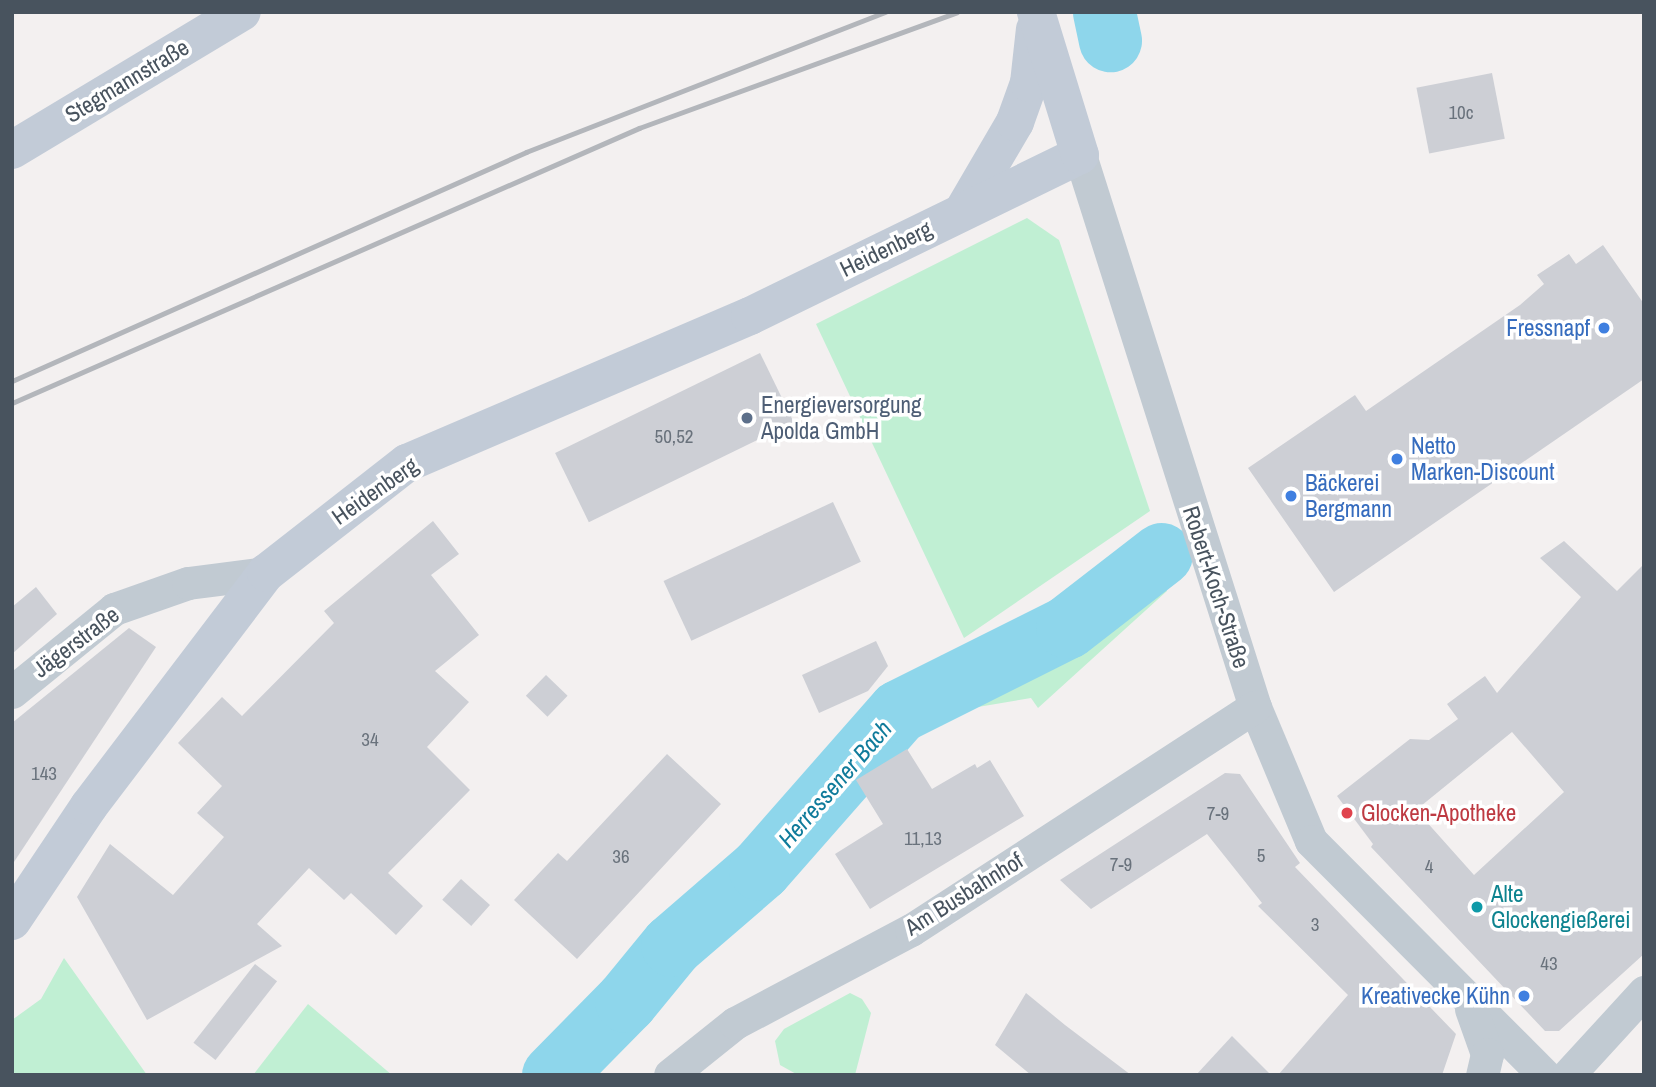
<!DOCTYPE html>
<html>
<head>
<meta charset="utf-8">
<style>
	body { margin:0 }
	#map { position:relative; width:1656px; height:1087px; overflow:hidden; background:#f3f0f0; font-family:"Archivo Narrow",sans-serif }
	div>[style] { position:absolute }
	.green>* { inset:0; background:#c0efd3 }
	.river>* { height:63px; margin:-31.5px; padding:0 31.5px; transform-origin:31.5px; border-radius:31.5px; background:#8ed6eb }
	.building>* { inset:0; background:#cdcfd5; transform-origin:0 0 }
	.street>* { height:33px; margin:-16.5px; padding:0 16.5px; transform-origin:16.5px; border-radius:16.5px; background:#c1cad2 }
	.secondary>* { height:38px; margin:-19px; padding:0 19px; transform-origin:19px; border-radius:19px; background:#c2cbd7 }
	.rail>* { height:5px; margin:-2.5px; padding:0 2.5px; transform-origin:2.5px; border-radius:2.5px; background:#b3b6bb }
	.dots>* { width:19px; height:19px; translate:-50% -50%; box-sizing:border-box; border:4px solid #fff; border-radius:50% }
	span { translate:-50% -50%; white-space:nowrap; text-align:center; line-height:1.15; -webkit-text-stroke:7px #fff; paint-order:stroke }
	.number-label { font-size:19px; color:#69727c }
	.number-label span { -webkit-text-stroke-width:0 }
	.street-label { font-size:23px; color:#48535e }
	.shop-label { font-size:23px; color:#366cbe }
	.right { translate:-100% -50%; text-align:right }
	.left { translate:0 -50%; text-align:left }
	.service-label { font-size:23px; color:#4e5e75 }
	.health-label { font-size:23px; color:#be3a42 }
	.culture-label { font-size:23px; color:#0d838f }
	.water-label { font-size:24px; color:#0f7b9b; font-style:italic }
	.frame { position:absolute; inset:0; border:14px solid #48535e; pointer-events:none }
</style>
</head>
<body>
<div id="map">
	<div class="green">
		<div style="clip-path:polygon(1027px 218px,1059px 240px,1150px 511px,964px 638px,816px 324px)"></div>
		<div style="clip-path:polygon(1163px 582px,1167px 591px,1038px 708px,1031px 698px,972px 708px,962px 691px,1073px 633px,1119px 596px,1135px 604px)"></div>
		<div style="clip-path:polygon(64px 958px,147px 1075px,12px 1075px,12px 1020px,41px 999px)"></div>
		<div style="clip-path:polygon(850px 993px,862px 999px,871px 1013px,855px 1075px,798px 1075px,780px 1065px,775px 1041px,784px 1029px)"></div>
		<div style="clip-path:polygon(308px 1004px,392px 1075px,253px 1075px)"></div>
	</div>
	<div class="river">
		<div style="left:1104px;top:12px;width:29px;rotate:78deg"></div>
		<div style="left:553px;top:1075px;width:104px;rotate:-45.4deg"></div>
		<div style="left:626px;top:1001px;width:72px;rotate:-50.6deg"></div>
		<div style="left:672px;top:945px;width:116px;rotate:-40.8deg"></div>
		<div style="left:760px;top:869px;width:210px;rotate:-48.7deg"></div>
		<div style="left:899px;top:711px;width:188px;rotate:-26.6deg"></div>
		<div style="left:1067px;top:627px;width:119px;rotate:-37.8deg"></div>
	</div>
	<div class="building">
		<div style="left:1492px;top:73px;width:67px;height:77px;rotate:79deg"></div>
		<div style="clip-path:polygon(1603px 245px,1644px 304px,1644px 379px,1334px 592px,1248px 468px,1355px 395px,1366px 411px,1520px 305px,1544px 284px,1537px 275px,1569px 254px,1576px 264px)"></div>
		<div style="left:760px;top:353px;width:77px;height:228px;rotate:64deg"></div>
		<div style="left:833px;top:502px;width:66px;height:187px;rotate:65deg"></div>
		<div style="clip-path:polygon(433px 521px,459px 554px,431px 575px,479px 635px,435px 671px,469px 702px,427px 747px,470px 790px,388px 873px,423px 906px,396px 935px,351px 893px,344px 900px,309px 868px,257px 924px,282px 946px,147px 1020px,77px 897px,110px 844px,173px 895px,224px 837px,197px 813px,222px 786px,178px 743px,222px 697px,242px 716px,334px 623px,324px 611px)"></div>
		<div style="clip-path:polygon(evenodd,1564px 541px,1617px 591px,1644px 564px,1644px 954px,1559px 1031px,1545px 1031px,1371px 847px,1373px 844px,1337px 796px,1410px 739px,1429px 740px,1458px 719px,1447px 704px,1485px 676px,1497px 693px,1581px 597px,1540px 558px,1564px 541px,1512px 732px,1564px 792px,1474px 875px,1416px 810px,1512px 732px)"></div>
		<div style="clip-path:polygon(36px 587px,57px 614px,12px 654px,12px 607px)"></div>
		<div style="clip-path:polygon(129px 628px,156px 647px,12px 865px,12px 723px)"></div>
		<div style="clip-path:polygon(876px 641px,888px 666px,868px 691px,819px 713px,802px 675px)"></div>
		<div style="left:546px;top:675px;width:30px;height:29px;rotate:44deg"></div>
		<div style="clip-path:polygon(907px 749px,932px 789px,975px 764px,977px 768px,990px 760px,1024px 816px,870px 909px,835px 854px,883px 824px,856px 780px)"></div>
		<div style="clip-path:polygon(667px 754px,721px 804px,577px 959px,514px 900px,558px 853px,567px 861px)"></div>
		<div style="clip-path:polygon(1225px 773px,1240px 774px,1300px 863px,1295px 867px,1456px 1034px,1442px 1075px,1278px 1075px,1348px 995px,1258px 906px,1262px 903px,1207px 834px,1091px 909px,1060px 880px)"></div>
		<div style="left:461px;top:879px;width:39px;height:28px;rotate:42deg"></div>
		<div style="left:255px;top:964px;width:28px;height:100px;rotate:38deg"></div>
		<div style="clip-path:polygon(1026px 993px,1065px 1025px,1131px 1075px,1031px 1075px,995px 1045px)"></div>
		<div style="clip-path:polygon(1232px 1036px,1271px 1075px,1196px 1075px)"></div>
	</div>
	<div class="street">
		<div style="left:1080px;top:155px;width:579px;rotate:72.41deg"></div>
		<div style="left:1255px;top:707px;width:145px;rotate:67.3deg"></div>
		<div style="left:1311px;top:841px;width:330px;rotate:45.1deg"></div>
		<div style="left:12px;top:692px;width:132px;rotate:-39.1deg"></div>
		<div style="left:114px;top:609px;width:78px;rotate:-19.4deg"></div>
		<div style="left:188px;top:583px;width:79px;rotate:-7.3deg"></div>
		<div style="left:1471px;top:1009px;width:48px;rotate:70.4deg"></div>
		<div style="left:1487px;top:1054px;width:22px;rotate:103deg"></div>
		<div style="left:670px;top:1075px;width:83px;rotate:-38.7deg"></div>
		<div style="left:735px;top:1023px;width:199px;rotate:-27.9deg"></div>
		<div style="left:911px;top:930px;width:410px;rotate:-33deg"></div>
		<div style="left:1568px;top:1075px;width:113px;rotate:-47.5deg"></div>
	</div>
	<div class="secondary">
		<div style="left:12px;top:150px;width:268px;rotate:-31deg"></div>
		<div style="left:963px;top:211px;width:103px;rotate:-59.7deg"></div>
		<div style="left:1015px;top:122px;width:41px;rotate:-70.3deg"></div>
		<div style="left:1029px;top:83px;width:54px;rotate:-83.7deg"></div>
		<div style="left:12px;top:921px;width:138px;rotate:-56.2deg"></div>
		<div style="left:89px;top:806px;width:293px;rotate:-52.8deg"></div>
		<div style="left:266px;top:573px;width:179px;rotate:-38deg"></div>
		<div style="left:407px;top:463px;width:373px;rotate:-23.2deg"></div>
		<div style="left:750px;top:316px;width:367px;rotate:-26deg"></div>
		<div style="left:1080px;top:155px;width:150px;rotate:-107.1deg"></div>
	</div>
	<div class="rail">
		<div style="left:12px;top:381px;width:563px;rotate:-24.01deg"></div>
		<div style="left:526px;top:152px;width:386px;rotate:-21.3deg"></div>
		<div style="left:12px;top:403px;width:685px;rotate:-23.68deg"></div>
		<div style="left:639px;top:128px;width:338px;rotate:-20deg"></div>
	</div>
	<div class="dots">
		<div style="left:1604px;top:328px;background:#3f7fe0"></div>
		<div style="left:747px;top:418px;background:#5c6f8a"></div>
		<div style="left:1397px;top:459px;background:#3f7fe0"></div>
		<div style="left:1291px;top:496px;background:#3f7fe0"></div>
		<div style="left:1347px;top:813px;background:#e0444e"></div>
		<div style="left:1477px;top:907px;background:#0f9aa8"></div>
		<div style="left:1524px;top:996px;background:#3f7fe0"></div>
	</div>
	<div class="number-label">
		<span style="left:1461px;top:113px">10c</span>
		<span style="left:674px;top:437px">50,52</span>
		<span style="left:370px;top:740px">34</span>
		<span style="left:44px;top:774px">143</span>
		<span style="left:1218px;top:814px">7-9</span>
		<span style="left:923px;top:839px">11,13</span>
		<span style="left:1261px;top:856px">5</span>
		<span style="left:621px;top:857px">36</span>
		<span style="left:1121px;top:865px">7-9</span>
		<span style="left:1429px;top:867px">4</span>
		<span style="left:1315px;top:925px">3</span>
		<span style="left:1549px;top:964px">43</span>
	</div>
	<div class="street-label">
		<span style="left:127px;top:81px;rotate:-31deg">Stegmannstraße</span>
		<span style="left:886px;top:249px;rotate:-26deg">Heidenberg</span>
		<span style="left:375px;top:491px;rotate:-35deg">Heidenberg</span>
		<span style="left:1216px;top:587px;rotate:72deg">Robert-Koch-Straße</span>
		<span style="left:76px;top:642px;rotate:-37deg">Jägerstraße</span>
		<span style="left:964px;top:894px;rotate:-32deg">Am Busbahnhof</span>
	</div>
	<div class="shop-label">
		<span class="right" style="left:1590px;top:328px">Fressnapf</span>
		<span class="left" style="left:1411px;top:459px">Netto<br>Marken-Discount</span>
		<span class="left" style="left:1305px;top:496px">Bäckerei<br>Bergmann</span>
		<span class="right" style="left:1510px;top:996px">Kreativecke Kühn</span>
	</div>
	<div class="service-label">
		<span class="left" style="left:761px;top:418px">Energieversorgung<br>Apolda GmbH</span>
	</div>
	<div class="health-label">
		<span class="left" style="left:1361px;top:813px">Glocken-Apotheke</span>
	</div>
	<div class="culture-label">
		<span class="left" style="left:1491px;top:907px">Alte<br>Glockengießerei</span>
	</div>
	<div class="water-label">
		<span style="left:835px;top:784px;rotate:-49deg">Herressener Bach</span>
	</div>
	<div class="frame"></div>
</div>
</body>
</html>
